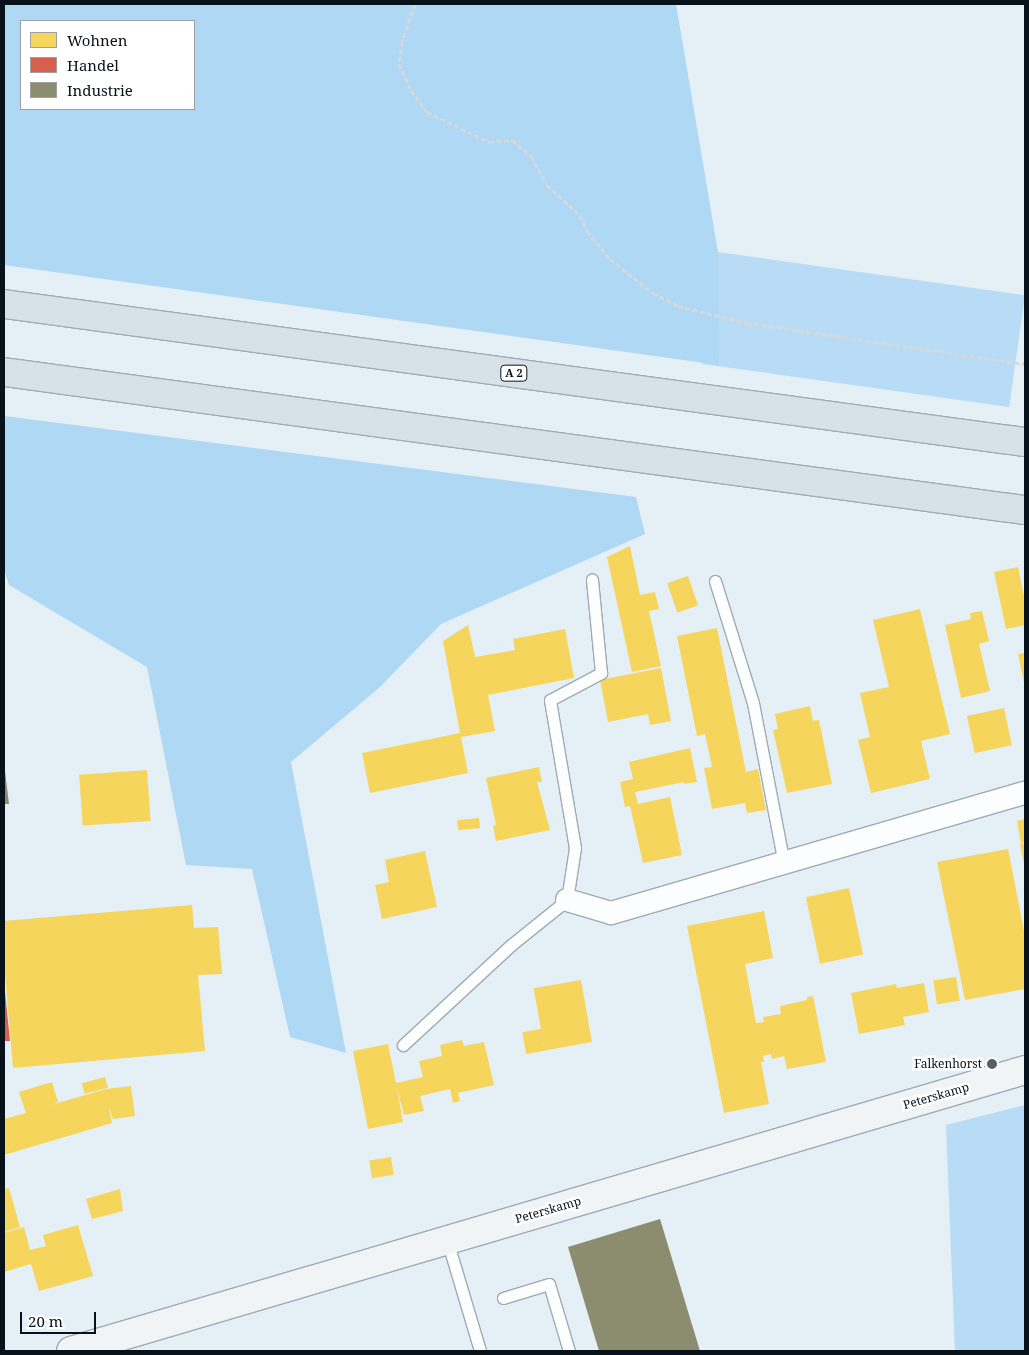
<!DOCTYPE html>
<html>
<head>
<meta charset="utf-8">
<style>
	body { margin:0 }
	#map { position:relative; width:1029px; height:1355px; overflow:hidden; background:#e4eff6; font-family:"Noto Serif",serif }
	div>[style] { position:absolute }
	.green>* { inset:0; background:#b8dcf5; transform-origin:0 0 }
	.forest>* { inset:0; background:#afd8f4 }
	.homes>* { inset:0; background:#f6d55c; transform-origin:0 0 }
	.shops>* { inset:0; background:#d6604d }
	.industry>* { inset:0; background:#8c8c6e }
	.path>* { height:3px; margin-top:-1.5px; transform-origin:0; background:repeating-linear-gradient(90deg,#d6d9db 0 5px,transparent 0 7.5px) }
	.roads { filter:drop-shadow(1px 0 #9faab1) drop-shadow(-1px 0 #9faab1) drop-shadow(0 1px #9faab1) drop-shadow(0 -1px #9faab1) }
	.lane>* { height:11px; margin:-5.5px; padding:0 5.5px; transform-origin:5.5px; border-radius:5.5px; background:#fbfdfe }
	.street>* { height:22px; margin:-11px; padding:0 11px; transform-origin:11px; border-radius:11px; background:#fbfdfe }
	.secondary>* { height:28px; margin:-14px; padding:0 14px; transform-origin:14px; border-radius:14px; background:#f1f4f7 }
	.highway>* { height:28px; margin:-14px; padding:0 14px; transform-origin:14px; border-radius:14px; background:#d7e1e8 }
	.dots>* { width:14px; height:14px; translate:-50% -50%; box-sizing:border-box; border:2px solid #fff; border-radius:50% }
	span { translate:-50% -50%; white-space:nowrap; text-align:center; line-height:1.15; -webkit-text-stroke:5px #fff; paint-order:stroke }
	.shield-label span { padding:1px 4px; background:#fff; border:1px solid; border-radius:4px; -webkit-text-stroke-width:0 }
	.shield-label { font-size:11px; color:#07121a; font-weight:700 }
	.poi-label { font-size:12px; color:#07121a }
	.right { translate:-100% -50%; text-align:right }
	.street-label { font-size:12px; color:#07121a }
	.frame { position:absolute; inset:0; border:5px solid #07121a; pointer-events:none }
	.legend { position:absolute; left:20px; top:20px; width:175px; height:90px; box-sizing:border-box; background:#fff; border:1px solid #9ca0a3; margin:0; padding:6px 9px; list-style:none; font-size:15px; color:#07121a }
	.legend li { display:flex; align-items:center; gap:10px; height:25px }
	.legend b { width:25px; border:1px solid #9ca0a3 }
	.scale { position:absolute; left:20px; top:1312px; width:76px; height:22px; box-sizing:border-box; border:2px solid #07121a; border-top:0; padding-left:6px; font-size:15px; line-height:18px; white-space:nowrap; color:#07121a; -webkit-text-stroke:4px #fff; paint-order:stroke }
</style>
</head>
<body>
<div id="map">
	<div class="green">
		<div style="left:718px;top:252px;width:310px;height:113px;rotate:8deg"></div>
		<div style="clip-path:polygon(1025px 1105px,1025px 1351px,955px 1351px,946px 1125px)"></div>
	</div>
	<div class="forest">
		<div style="clip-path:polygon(evenodd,4px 4px,676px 4px,718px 252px,719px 365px,4px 265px,4px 4px,21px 21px,194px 21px,194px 109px,21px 109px,21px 21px)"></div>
		<div style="clip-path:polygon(4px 416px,636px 497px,645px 534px,441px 624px,380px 687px,291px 762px,346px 1053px,290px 1037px,252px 869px,186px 865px,147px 667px,9px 585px,4px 569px)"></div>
	</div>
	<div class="homes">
		<div style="clip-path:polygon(630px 546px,640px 595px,655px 592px,659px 609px,649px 611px,661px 666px,632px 672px,607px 557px)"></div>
		<div style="clip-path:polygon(1018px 567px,1025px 601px,1025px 625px,1006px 629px,994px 572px)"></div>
		<div style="left:688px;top:576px;width:31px;height:22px;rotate:71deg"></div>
		<div style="clip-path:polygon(920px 609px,950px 734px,921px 741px,930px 779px,871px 793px,858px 740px,870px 737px,860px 693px,889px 687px,873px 620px)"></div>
		<div style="clip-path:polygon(982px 611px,989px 641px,979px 644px,990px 691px,961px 698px,945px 625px,971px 619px,970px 613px)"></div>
		<div style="clip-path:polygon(468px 625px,475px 657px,515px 650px,513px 639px,565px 629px,574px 678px,488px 695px,495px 731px,461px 737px,468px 773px,370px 793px,362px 753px,460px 733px,443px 641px)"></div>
		<div style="clip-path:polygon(717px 628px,746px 772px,758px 769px,766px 810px,747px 813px,745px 803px,712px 809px,704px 768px,712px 767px,705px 734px,697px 736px,677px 636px)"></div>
		<div style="clip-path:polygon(1025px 653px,1025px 683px,1024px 683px,1018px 654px)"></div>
		<div style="clip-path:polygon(661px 668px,671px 721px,650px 725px,648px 714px,608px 722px,600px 680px)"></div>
		<div style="clip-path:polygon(810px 706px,813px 721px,819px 720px,832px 784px,787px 793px,773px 730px,778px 729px,775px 714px)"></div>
		<div style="left:1004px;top:708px;width:38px;height:38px;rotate:78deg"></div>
		<div style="clip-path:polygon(690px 748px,697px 782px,684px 784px,684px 782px,635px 792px,638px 804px,670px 797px,682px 855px,643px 863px,630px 806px,625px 807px,620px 782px,633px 779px,629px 762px)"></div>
		<div style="clip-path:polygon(539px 767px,542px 782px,537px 782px,550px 830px,496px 841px,493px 826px,496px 825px,486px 778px)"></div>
		<div style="left:147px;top:770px;width:51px;height:68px;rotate:86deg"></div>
		<div style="left:479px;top:818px;width:10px;height:22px;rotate:84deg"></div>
		<div style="clip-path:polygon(1025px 819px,1025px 842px,1021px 843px,1017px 821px)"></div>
		<div style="clip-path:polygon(1025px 843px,1025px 863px,1024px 864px,1020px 844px)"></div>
		<div style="clip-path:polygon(1008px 849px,1025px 936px,1025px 989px,965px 1000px,937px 862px)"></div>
		<div style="clip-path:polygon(425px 851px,437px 907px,382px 919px,375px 885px,389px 882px,385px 860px)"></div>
		<div style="left:849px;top:888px;width:68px;height:44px;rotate:78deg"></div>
		<div style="clip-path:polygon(192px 905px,194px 928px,218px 927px,222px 974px,198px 975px,205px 1051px,13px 1068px,4px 962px,4px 921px)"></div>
		<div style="clip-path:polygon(764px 911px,773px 958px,745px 964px,756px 1023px,764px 1022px,763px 1017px,781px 1014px,780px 1006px,807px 1000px,807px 997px,813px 996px,826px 1062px,787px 1069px,784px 1056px,772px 1059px,771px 1054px,763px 1056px,764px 1062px,761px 1062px,769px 1104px,724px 1113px,687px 926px)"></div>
		<div style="left:956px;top:977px;width:24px;height:23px;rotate:81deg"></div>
		<div style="left:581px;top:980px;width:63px;height:48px;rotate:80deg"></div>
		<div style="clip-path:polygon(924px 983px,929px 1012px,903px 1017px,905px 1025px,859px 1034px,851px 993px,896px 984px,897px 988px)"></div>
		<div style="left:541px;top:1029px;width:22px;height:19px;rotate:80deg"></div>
		<div style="clip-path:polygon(462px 1040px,464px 1046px,484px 1042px,494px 1085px,458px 1093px,460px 1101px,453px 1103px,450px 1089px,420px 1096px,424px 1111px,404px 1115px,397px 1088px,403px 1122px,368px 1129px,353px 1051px,388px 1044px,396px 1083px,423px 1077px,419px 1061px,442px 1056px,440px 1045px)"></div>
		<div style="left:105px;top:1077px;width:11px;height:24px;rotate:75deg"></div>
		<div style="clip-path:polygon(52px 1082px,58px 1102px,51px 1105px,106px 1089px,131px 1086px,135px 1116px,113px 1119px,109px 1107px,112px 1123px,4px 1155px,4px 1119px,26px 1113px,19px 1092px)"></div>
		<div style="left:391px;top:1157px;width:18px;height:22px;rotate:81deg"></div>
		<div style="clip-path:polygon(9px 1188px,20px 1227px,4px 1232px,4px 1189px)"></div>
		<div style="clip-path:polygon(120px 1189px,123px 1211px,92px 1219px,86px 1199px)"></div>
		<div style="clip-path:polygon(78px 1225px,93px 1276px,39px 1291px,31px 1264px,4px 1272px,4px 1233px,24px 1227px,30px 1250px,46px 1246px,43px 1235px)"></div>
	</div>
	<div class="shops">
		<div style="clip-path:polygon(4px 982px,10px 1041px,4px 1041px)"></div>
	</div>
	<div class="industry">
		<div style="clip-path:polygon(4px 763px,9px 804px,4px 804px)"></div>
		<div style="clip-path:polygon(660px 1219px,700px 1351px,599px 1351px,568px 1247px)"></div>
	</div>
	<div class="path">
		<div style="left:415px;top:4px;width:39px;rotate:109deg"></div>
		<div style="left:402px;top:41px;width:23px;rotate:97deg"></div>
		<div style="left:399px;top:64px;width:29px;rotate:65deg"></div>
		<div style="left:411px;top:90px;width:27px;rotate:54deg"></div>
		<div style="left:427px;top:112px;width:69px;rotate:25.8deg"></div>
		<div style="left:489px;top:142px;width:23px;rotate:-5deg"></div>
		<div style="left:512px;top:140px;width:25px;rotate:40deg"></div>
		<div style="left:531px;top:156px;width:33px;rotate:61deg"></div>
		<div style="left:547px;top:185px;width:45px;rotate:42.3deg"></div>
		<div style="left:580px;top:215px;width:17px;rotate:66deg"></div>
		<div style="left:587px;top:231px;width:36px;rotate:51deg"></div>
		<div style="left:610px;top:259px;width:55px;rotate:38.3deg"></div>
		<div style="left:653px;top:293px;width:28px;rotate:27deg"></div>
		<div style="left:678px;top:306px;width:71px;rotate:13.8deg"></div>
		<div style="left:747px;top:323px;width:281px;rotate:8.4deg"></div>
	</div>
	<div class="roads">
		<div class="lane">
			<div style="left:715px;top:581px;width:128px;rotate:72.7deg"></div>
			<div style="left:753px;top:703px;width:164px;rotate:79.1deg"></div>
			<div style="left:403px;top:1045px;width:147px;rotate:-42.8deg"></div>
			<div style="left:511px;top:945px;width:72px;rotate:-38.8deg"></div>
			<div style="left:567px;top:900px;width:53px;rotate:-81.3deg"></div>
			<div style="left:575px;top:848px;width:150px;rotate:-99.6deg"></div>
			<div style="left:550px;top:700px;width:58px;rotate:-27.9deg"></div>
			<div style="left:601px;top:673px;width:94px;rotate:-95.5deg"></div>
			<div style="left:447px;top:1240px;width:116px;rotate:73.4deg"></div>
			<div style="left:503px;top:1298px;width:48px;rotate:-16.9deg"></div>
			<div style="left:549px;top:1284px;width:70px;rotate:73.4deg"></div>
		</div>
		<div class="street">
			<div style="left:567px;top:900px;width:46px;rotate:16.5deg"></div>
			<div style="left:611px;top:913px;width:431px;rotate:-16.2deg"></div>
		</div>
		<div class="secondary">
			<div style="left:71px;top:1351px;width:995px;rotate:-16.41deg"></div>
		</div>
		<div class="highway">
			<div style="left:4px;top:304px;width:1030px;rotate:7.7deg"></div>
			<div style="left:4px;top:372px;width:1030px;rotate:7.7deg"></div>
		</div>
	</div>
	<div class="dots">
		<div style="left:992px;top:1064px;background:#545f67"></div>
	</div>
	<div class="shield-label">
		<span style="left:514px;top:373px">A 2</span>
	</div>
	<div class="poi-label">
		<span class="right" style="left:982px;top:1064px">Falkenhorst</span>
	</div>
	<div class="street-label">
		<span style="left:936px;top:1096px;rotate:-16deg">Peterskamp</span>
		<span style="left:548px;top:1210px;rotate:-16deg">Peterskamp</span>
	</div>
	<div class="frame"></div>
	<ul class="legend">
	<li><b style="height:14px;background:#f6d55c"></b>Wohnen</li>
	<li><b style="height:14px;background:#d6604d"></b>Handel</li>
	<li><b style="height:14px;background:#8c8c6e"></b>Industrie</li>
	</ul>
	<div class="scale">20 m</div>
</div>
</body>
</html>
